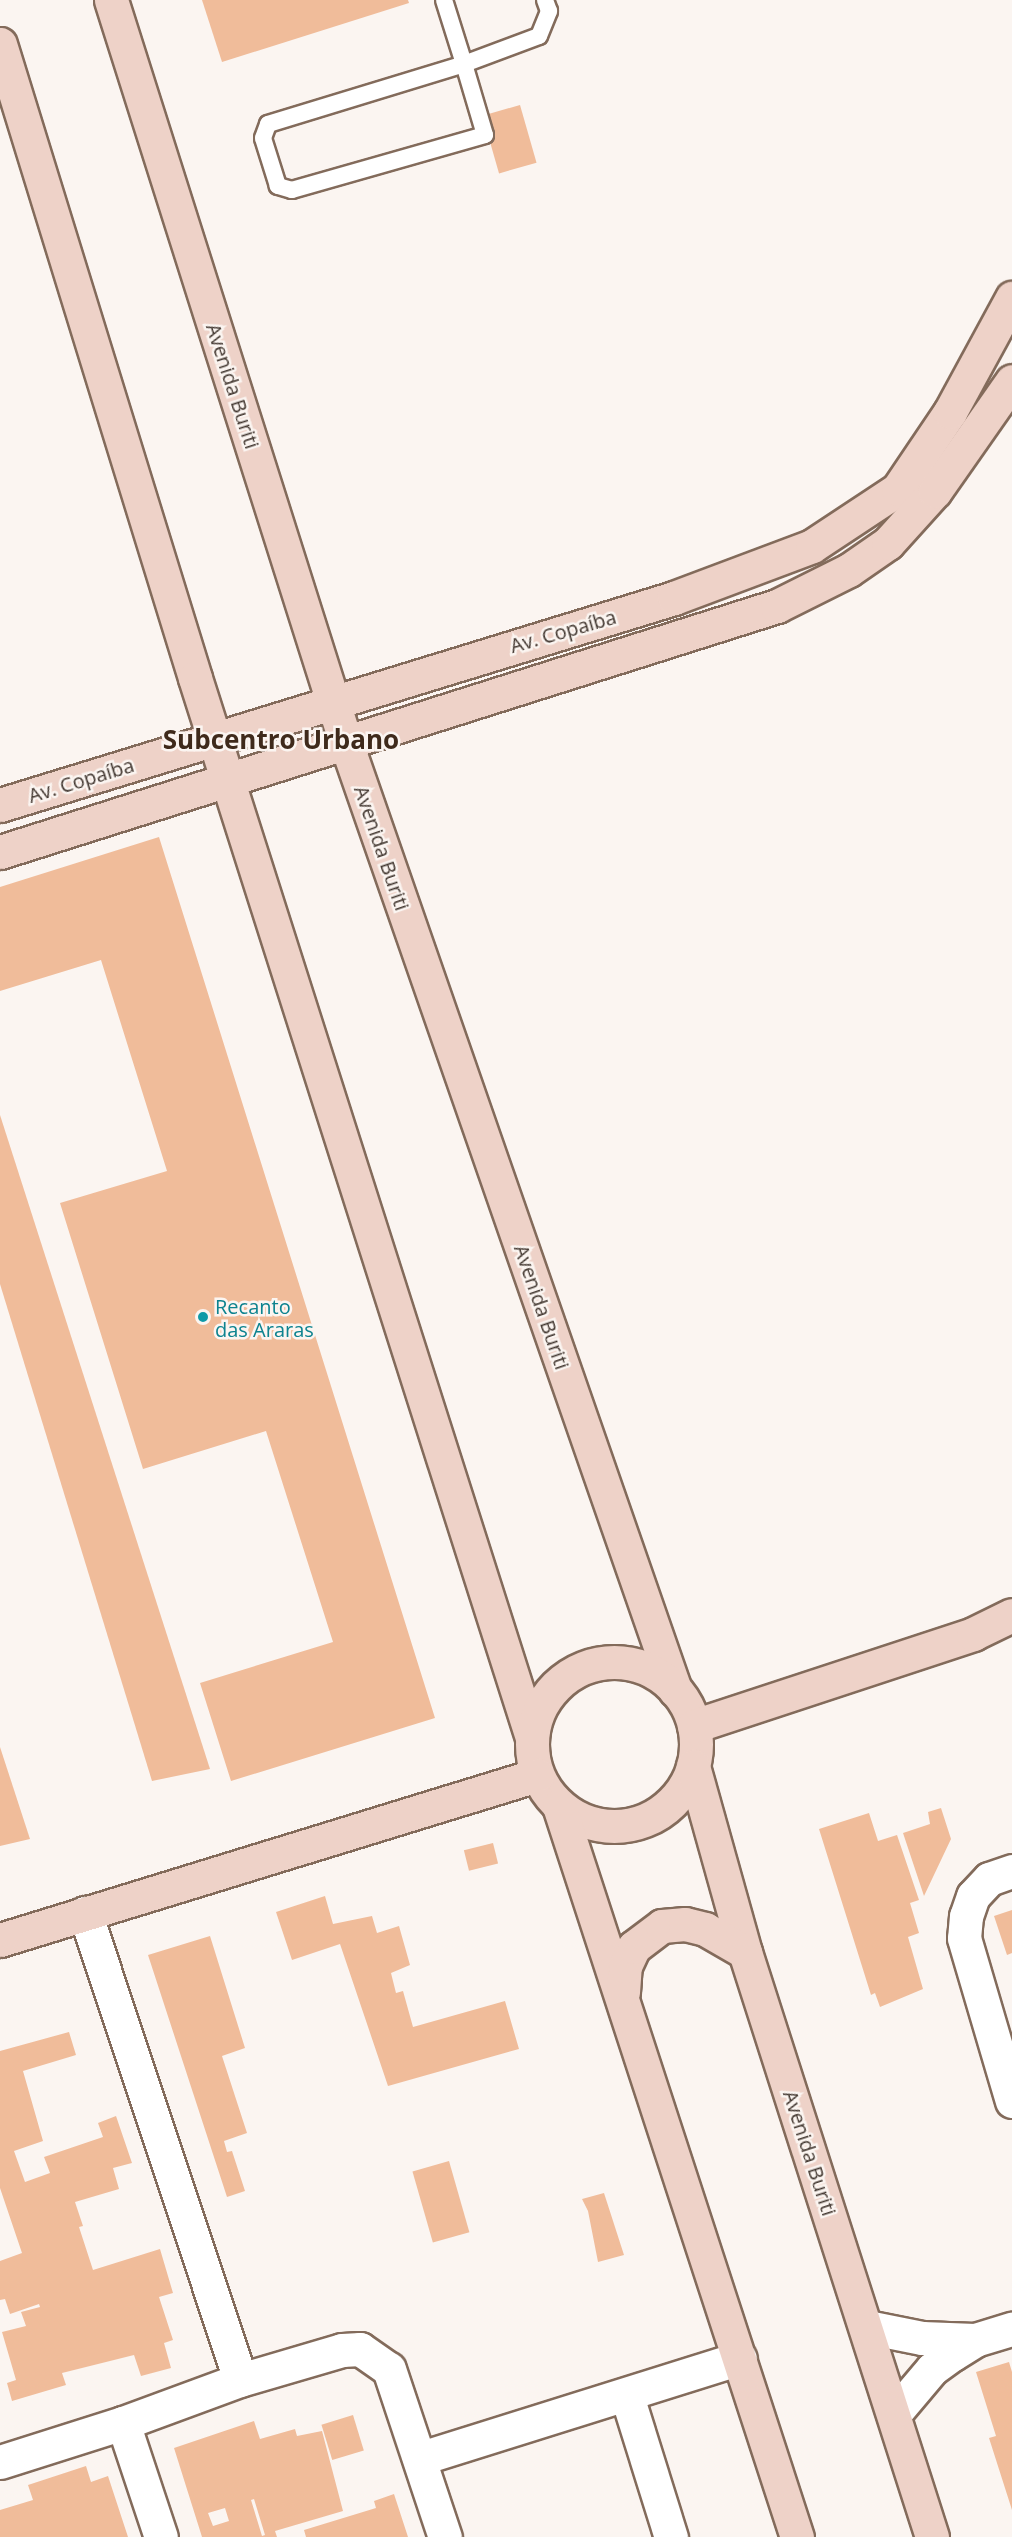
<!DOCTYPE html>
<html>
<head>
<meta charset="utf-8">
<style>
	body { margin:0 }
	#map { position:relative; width:1012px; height:2537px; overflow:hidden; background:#fbf5f1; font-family:"Open Sans",sans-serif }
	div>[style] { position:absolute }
	.building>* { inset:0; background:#f0bc9a; transform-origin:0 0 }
	.roads { filter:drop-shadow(2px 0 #836b5b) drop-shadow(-2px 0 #836b5b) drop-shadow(0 2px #836b5b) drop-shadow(0 -2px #836b5b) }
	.lane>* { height:16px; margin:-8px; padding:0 8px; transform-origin:8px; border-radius:8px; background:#fff }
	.street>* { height:33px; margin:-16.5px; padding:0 16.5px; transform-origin:16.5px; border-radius:16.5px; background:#fff }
	.secondary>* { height:33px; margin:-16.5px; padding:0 16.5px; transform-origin:16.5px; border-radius:16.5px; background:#eed2c8 }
	.secondary>.ring { margin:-16.5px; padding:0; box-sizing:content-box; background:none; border:33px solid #eed2c8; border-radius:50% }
	.dots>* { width:16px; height:16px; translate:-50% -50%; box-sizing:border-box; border:3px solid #fbf5f1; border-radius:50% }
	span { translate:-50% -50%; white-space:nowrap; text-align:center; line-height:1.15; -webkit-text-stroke:5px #fbf5f1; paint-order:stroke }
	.street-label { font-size:20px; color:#433831 }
	.culture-label { font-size:20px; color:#0d838f }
	.left { translate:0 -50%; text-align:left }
	.district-label { font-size:26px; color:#3f2a1b; font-weight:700 }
</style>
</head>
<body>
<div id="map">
	<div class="building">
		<div style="clip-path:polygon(202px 0,408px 0,409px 3px,222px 62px)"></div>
		<div style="left:520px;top:105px;width:60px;height:39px;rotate:74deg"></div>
		<div style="clip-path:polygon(159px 837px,435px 1718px,231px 1781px,200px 1683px,333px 1642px,266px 1431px,143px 1469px,60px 1203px,167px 1171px,101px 960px,0 991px,0 887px)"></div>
		<div style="clip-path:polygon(0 1115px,210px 1769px,152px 1781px,0 1284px)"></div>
		<div style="clip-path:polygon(0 1747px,30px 1839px,0 1846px)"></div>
		<div style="clip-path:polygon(941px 1808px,951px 1839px,924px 1896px,903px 1833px,930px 1824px,928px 1812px)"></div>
		<div style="clip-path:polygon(869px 1813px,878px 1841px,897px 1835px,919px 1900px,910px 1903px,919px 1933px,908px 1937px,923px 1989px,880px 2007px,875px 1993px,871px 1995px,819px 1829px)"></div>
		<div style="left:493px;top:1843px;width:21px;height:30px;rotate:76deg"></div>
		<div style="clip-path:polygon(325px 1896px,333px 1924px,372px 1916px,377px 1933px,399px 1926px,410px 1965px,391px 1973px,396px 1993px,403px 1991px,413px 2027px,505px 2001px,519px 2049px,388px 2086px,340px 1944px,292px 1960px,276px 1912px)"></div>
		<div style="clip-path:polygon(1012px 1910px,1012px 1953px,1007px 1955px,994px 1916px)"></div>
		<div style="clip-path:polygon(210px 1936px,245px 2048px,222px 2056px,247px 2133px,224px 2141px,227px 2152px,232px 2151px,245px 2191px,227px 2197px,148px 1955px)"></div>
		<div style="clip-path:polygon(69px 2032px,76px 2055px,23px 2071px,43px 2141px,14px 2151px,25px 2182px,50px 2173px,44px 2157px,103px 2137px,98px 2123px,116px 2116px,132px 2163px,113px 2168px,119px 2189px,75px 2202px,83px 2226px,79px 2227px,93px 2270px,160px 2249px,173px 2293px,159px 2297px,173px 2340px,164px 2343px,171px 2368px,141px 2376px,134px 2355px,62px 2373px,66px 2385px,12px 2401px,7px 2383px,16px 2380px,2px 2332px,26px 2326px,21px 2312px,40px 2307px,39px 2304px,10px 2314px,5px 2299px,0 2300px,0 2261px,22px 2253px,0 2188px,0 2051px)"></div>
		<div style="left:449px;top:2161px;width:74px;height:38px;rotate:74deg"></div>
		<div style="clip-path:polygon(604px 2193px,624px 2255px,598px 2262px,588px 2211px,582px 2199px)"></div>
		<div style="clip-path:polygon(1009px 2362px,1012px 2372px,1012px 2510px,989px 2438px,996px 2436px,976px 2372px)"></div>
		<div style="left:353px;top:2415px;width:37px;height:33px;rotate:73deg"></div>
		<div style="clip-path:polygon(evenodd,254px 2421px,260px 2439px,295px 2429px,297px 2436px,322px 2431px,343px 2511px,275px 2531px,277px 2537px,202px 2537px,174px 2448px,254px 2421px,254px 2499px,265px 2535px,262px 2536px,251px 2500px,254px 2499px,254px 2421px,225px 2508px,229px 2521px,213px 2526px,208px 2513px,225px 2508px)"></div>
		<div style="clip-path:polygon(86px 2466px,91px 2482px,108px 2476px,128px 2537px,0 2537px,0 2510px,33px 2500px,28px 2485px)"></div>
		<div style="clip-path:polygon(394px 2494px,408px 2537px,306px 2537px,304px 2530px,376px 2508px,374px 2501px)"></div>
	</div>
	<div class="roads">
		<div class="lane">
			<div style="left:444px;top:0;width:67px;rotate:72.6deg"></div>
			<div style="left:464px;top:64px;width:80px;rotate:-20.5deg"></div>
			<div style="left:539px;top:36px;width:27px;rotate:-68deg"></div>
			<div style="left:549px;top:11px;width:12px;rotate:-110deg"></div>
			<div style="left:464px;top:64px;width:74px;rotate:73.5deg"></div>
			<div style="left:485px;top:135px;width:201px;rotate:164.1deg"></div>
			<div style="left:292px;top:190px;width:15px;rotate:-164deg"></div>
			<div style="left:278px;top:186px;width:50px;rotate:-107.4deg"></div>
			<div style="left:263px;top:138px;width:15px;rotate:-70deg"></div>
			<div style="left:268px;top:124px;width:205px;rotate:-17deg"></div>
		</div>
		<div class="street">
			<div style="left:1012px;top:1871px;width:24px;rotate:161deg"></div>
			<div style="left:989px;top:1879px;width:23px;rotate:133deg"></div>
			<div style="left:973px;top:1896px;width:21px;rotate:109deg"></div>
			<div style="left:966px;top:1916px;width:22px;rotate:95deg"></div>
			<div style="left:964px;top:1938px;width:170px;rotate:73.6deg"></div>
			<div style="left:85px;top:1913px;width:492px;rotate:71.6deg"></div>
			<div style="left:867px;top:2327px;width:56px;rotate:11.3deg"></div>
			<div style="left:922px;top:2338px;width:53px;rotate:2.2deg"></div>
			<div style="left:627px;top:2396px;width:148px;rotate:72.7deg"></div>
			<div style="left:894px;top:2414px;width:59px;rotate:-49.8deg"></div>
			<div style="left:932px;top:2369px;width:26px;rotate:-36deg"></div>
			<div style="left:953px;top:2354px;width:26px;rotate:-32deg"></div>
			<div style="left:975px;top:2340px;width:39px;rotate:-17deg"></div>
			<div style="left:123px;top:2423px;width:120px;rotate:71.6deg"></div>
			<div style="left:421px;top:2458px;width:334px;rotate:-17.4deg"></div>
			<div style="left:0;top:2462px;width:129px;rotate:-17.6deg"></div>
			<div style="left:123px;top:2423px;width:125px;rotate:-20.2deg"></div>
			<div style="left:240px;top:2380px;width:106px;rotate:-16.4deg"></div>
			<div style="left:342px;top:2350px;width:18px;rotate:-3deg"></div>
			<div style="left:360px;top:2349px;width:35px;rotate:35deg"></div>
			<div style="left:389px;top:2369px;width:177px;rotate:71.6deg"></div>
		</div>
		<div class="secondary">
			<div style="left:111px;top:0;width:776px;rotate:72.45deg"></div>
			<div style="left:345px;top:740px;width:1006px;rotate:70.84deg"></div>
			<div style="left:0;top:44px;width:663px;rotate:72.9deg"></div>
			<div style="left:195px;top:678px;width:1112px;rotate:72.36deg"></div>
			<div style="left:0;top:805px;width:705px;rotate:-17.07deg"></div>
			<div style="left:674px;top:598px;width:147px;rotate:-20.6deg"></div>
			<div style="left:812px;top:546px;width:103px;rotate:-33.5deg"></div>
			<div style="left:898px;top:489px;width:93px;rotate:-56deg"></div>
			<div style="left:950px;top:412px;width:130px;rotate:-61.5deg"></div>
			<div style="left:0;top:852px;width:815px;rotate:-17.57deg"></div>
			<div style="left:777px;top:606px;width:80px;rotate:-26.6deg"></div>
			<div style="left:849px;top:570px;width:47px;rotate:-34.7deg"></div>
			<div style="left:888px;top:543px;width:70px;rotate:-47.9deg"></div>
			<div style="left:935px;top:491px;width:134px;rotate:-55deg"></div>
			<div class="ring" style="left:532px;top:1662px;width:131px;height:131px"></div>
			<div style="left:694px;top:1726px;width:294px;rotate:-18.2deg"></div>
			<div style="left:973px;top:1634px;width:43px;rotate:-26deg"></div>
			<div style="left:693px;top:1766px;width:193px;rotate:74.4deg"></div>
			<div style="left:745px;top:1952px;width:614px;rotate:72.27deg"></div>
			<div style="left:559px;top:1806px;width:769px;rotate:71.97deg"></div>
			<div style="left:0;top:1940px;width:562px;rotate:-17.08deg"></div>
			<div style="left:623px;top:1992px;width:26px;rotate:-86deg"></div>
			<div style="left:625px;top:1966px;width:21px;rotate:-65deg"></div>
			<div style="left:634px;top:1947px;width:35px;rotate:-37deg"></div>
			<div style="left:662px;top:1926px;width:23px;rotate:-5deg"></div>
			<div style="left:685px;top:1924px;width:21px;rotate:14deg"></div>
			<div style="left:705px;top:1929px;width:46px;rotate:29.9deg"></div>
		</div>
	</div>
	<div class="dots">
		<div style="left:203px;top:1317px;background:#0f9aa8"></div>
	</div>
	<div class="street-label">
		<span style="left:233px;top:386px;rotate:72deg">Avenida Buriti</span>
		<span style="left:563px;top:631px;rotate:-16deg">Av. Copaíba</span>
		<span style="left:81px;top:780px;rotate:-17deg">Av. Copaíba</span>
		<span style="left:382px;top:848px;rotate:71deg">Avenida Buriti</span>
		<span style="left:542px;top:1307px;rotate:71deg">Avenida Buriti</span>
		<span style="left:810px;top:2153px;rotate:72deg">Avenida Buriti</span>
	</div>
	<div class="culture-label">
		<span class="left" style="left:215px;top:1318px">Recanto<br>das Araras</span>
	</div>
	<div class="district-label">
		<span style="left:281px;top:740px">Subcentro Urbano</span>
	</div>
</div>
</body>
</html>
